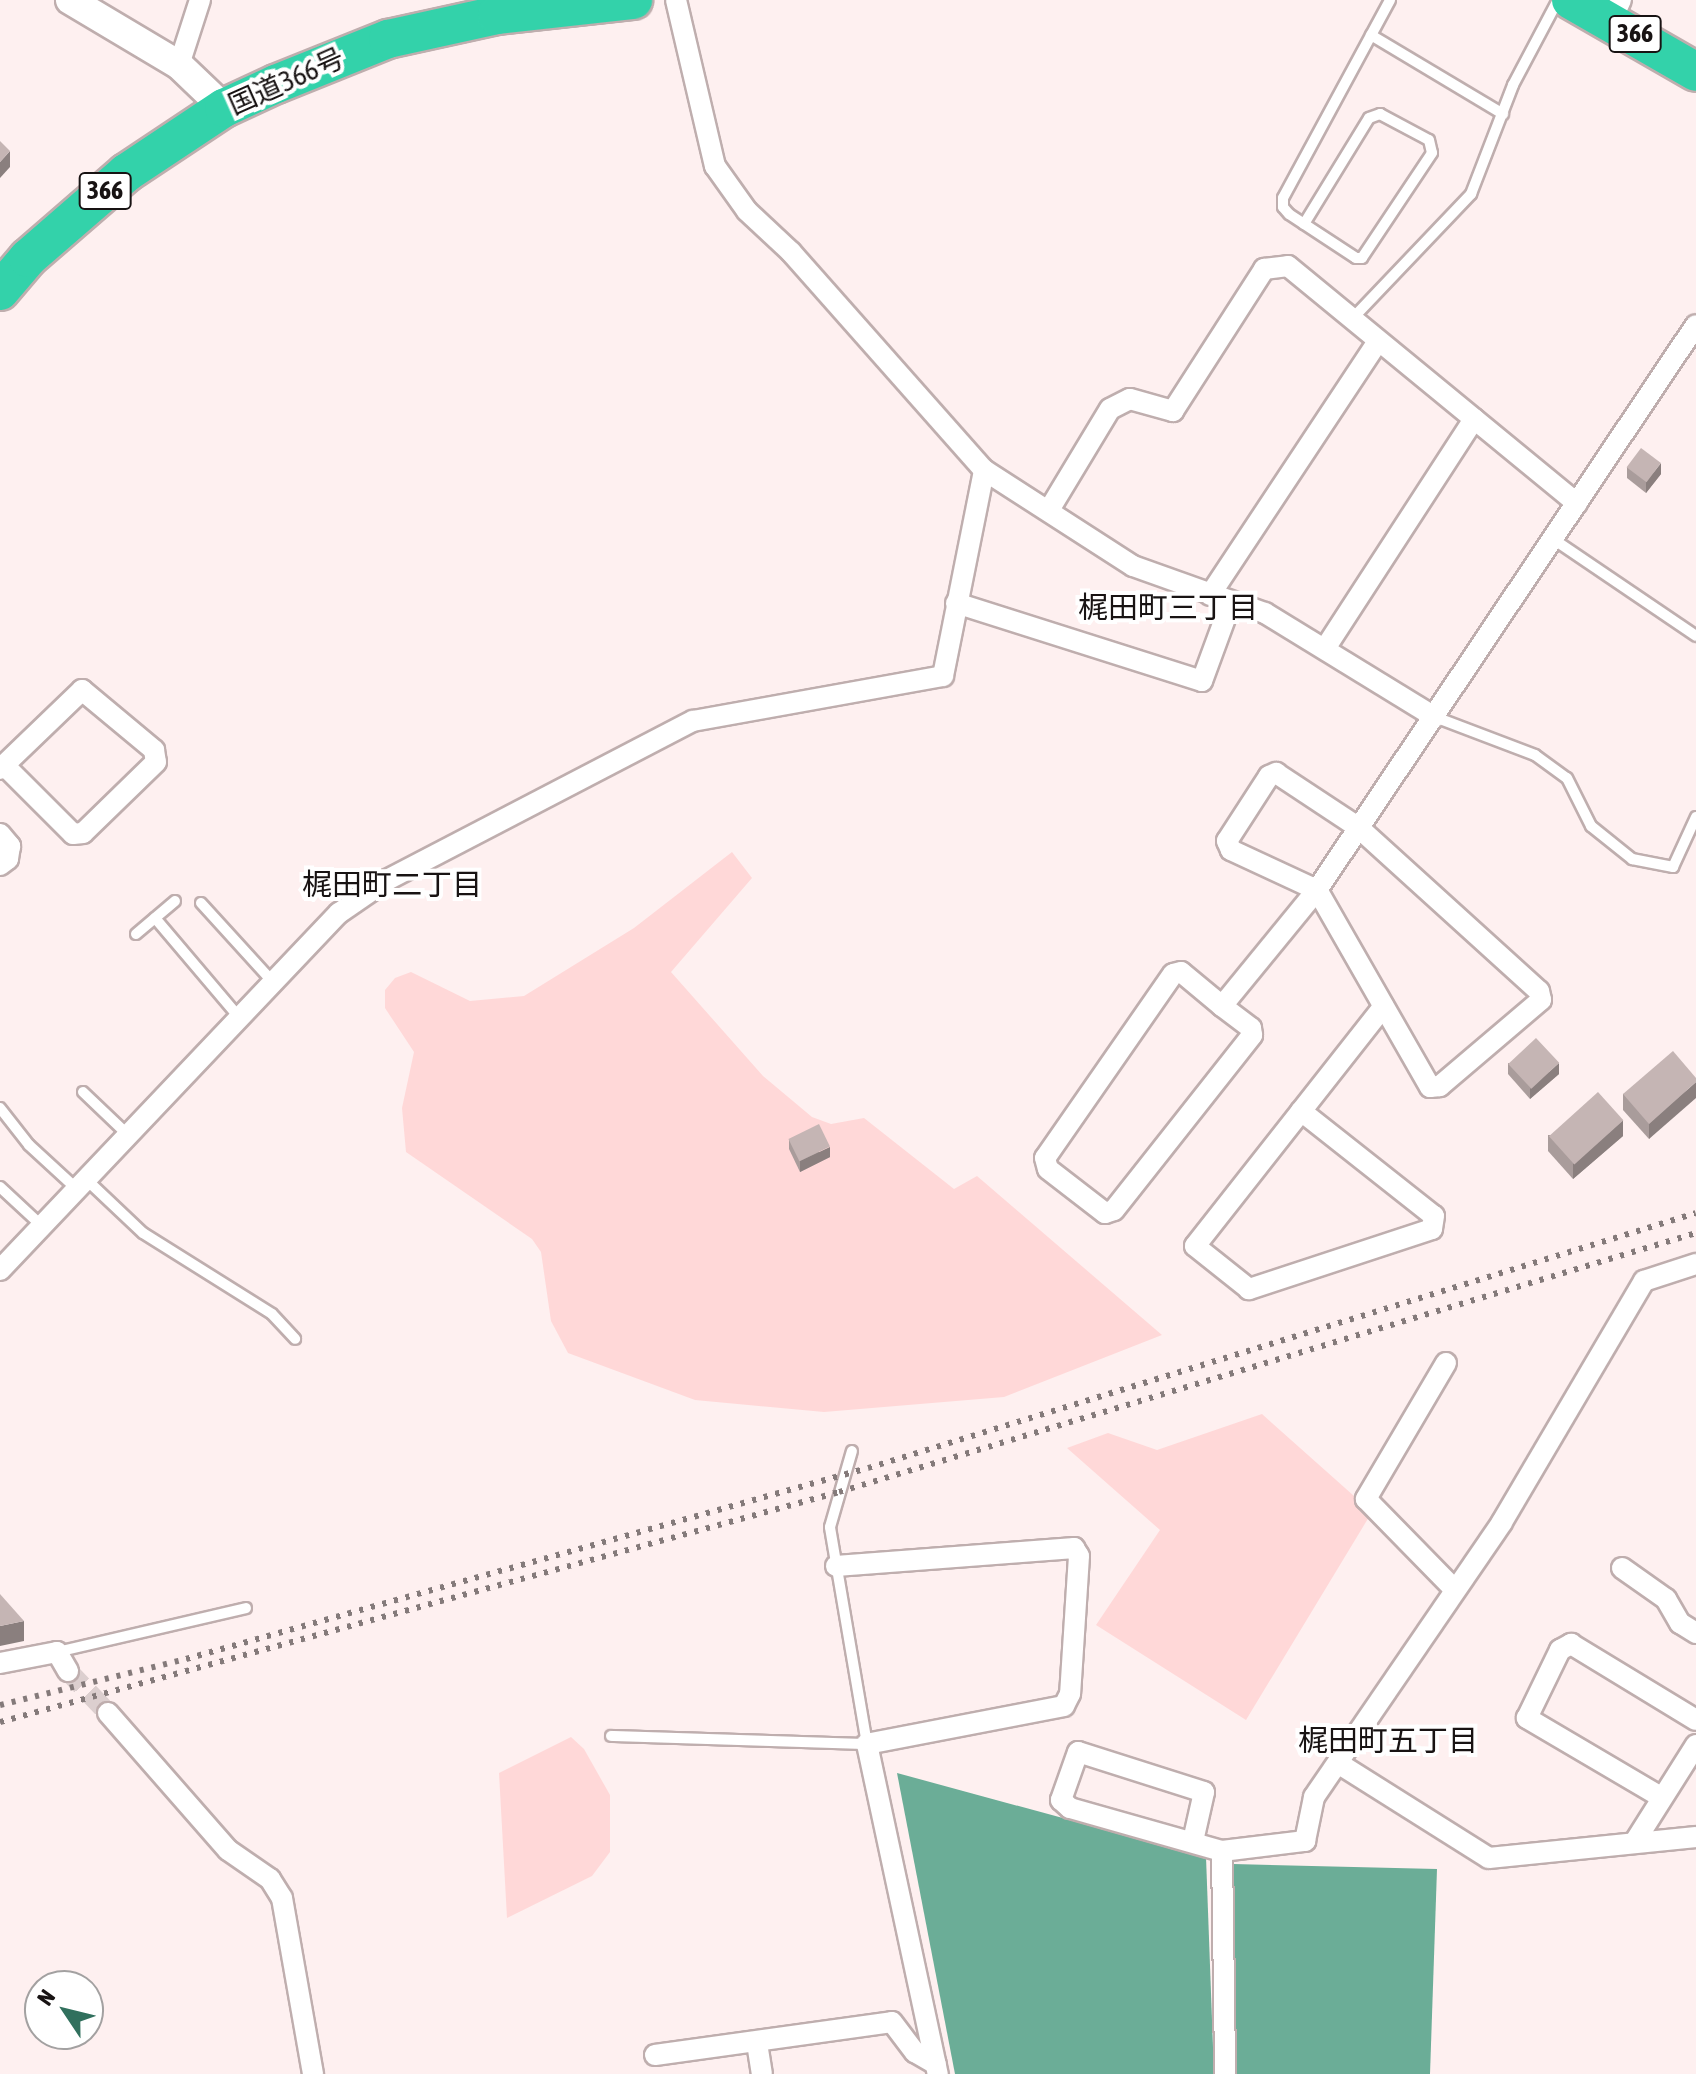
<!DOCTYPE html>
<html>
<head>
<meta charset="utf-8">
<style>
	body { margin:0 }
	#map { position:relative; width:1696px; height:2074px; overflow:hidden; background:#fef0f0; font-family:"Asap Condensed","Noto Sans JP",sans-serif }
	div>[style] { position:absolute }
	.green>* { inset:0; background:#ffd8d8 }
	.water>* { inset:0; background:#6bad97 }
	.street-tunnel>* { height:20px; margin-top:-10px; transform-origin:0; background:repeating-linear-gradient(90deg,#dccfcf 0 20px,transparent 0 30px) }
	.roads { filter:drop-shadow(2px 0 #bfaeae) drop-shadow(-2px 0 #bfaeae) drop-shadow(0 2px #bfaeae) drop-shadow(0 -2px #bfaeae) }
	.lane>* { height:10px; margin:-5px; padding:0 5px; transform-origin:5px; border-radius:5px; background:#fff }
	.street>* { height:20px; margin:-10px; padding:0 10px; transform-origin:10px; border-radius:10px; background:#fff }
	.secondary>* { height:28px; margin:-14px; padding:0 14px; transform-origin:14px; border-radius:14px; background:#fff }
	.highway>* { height:38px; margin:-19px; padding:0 19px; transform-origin:19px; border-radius:19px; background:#33d2aa }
	.rail>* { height:6px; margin-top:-3px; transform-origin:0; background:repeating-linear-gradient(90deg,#847a7a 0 4px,transparent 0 12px) }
	.wall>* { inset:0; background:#a99c9b }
	.shaded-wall>* { inset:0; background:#8a7f7e }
	.building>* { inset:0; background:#c5b5b4; transform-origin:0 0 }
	span { translate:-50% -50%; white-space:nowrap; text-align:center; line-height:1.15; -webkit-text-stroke:8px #fff; paint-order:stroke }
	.shield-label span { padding:2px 6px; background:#fff; border:2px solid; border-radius:6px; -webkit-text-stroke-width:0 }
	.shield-label { font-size:26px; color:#181313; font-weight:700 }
	.street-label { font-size:28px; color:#181313 }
	.neighbourhood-label { font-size:30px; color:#181313 }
	.north { position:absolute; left:24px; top:1970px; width:80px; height:80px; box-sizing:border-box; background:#fff; border:2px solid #a3a1a1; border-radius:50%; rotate:305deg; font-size:22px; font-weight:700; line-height:32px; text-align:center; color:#181313 }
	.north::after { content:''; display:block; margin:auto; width:28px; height:36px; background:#31705d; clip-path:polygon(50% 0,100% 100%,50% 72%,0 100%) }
</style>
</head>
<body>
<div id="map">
	<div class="green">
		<div style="clip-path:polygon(732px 852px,752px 878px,671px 972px,763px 1076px,812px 1117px,831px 1124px,864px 1118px,954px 1189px,977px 1176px,1162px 1335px,1004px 1397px,824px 1412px,695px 1400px,568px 1353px,551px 1321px,541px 1252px,532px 1239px,406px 1152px,402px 1108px,414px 1052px,385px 1008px,385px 990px,395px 978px,411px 972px,470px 1001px,524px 996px,634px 928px)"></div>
		<div style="clip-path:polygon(1262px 1414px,1372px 1512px,1246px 1720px,1096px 1625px,1160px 1530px,1067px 1448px,1108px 1433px,1157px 1450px)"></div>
		<div style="clip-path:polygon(571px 1737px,584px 1749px,610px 1795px,610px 1852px,592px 1876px,507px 1918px,499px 1773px)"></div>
	</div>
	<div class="water">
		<div style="clip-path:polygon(897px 1773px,1206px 1857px,1214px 2074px,955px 2074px)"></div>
		<div style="clip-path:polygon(1233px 1864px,1437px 1869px,1430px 2074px,1230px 2074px,1226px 1875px)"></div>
	</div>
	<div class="street-tunnel">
		<div style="left:68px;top:1671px;width:58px;rotate:46.4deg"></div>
	</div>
	<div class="roads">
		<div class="lane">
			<div style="left:1371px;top:35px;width:154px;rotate:30.9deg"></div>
			<div style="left:1304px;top:224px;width:124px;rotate:-58.5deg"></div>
			<div style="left:1369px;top:118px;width:12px;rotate:-20deg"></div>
			<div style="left:1380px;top:114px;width:55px;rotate:28deg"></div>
			<div style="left:1429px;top:140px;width:13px;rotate:77deg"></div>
			<div style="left:1432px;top:153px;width:126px;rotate:123.7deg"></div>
			<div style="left:1362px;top:258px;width:6px;rotate:180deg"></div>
			<div style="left:1356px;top:258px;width:80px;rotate:-146.7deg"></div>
			<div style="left:1289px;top:214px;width:9px;rotate:-131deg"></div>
			<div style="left:1283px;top:207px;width:9px;rotate:-90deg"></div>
			<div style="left:1283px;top:198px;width:225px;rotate:-61.6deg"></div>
			<div style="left:1352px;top:319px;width:173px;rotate:-46.4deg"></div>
			<div style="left:1471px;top:194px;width:117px;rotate:-68.9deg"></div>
			<div style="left:1513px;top:85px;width:96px;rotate:-62.1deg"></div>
			<div style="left:1553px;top:539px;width:173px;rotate:34.1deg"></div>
			<div style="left:1435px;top:717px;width:107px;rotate:20.8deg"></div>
			<div style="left:1535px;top:755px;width:39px;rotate:36deg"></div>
			<div style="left:1567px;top:778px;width:54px;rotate:63.4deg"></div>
			<div style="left:1591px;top:826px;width:53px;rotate:38.8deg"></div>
			<div style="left:1632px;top:859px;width:42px;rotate:11deg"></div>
			<div style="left:1673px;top:867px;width:55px;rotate:-65.3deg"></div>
			<div style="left:201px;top:903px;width:107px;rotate:47.7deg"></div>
			<div style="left:155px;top:918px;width:130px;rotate:49.7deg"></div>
			<div style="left:136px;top:934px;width:51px;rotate:-40.2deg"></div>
			<div style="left:83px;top:1092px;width:64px;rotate:43.7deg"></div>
			<div style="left:0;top:1108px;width:47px;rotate:51.9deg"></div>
			<div style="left:29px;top:1145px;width:68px;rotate:42.6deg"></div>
			<div style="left:89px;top:1182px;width:74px;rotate:43.4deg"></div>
			<div style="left:143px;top:1233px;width:152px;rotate:32.1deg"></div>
			<div style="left:272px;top:1314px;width:34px;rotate:47deg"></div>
			<div style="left:0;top:1187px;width:59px;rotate:42.9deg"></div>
			<div style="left:57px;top:1652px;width:194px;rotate:-13.1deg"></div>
			<div style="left:611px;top:1736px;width:256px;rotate:1.8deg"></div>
			<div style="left:867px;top:1744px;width:220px;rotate:-99.7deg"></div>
			<div style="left:830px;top:1527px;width:79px;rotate:-73.9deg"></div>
		</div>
		<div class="street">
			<div style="left:676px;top:0;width:171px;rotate:76.8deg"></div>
			<div style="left:715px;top:166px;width:55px;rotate:54.6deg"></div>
			<div style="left:747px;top:211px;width:60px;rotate:43deg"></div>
			<div style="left:791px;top:252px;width:291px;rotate:48.5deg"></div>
			<div style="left:984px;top:470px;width:177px;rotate:32.8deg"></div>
			<div style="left:1133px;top:566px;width:140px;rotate:19.6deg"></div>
			<div style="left:1265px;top:613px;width:199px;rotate:31.5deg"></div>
			<div style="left:1612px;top:20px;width:22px;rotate:-66deg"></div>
			<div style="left:179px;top:65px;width:68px;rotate:-72.1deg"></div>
			<div style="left:1049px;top:510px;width:118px;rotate:-58.9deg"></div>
			<div style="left:1110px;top:409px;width:22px;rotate:-27deg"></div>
			<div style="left:1130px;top:399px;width:45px;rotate:15.6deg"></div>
			<div style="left:1173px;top:411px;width:169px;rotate:-57.3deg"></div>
			<div style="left:1264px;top:269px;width:24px;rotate:-7deg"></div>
			<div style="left:1288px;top:266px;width:374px;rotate:39.4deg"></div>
			<div style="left:1210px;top:595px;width:302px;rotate:-56.5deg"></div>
			<div style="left:956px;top:603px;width:258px;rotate:17.6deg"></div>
			<div style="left:1202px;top:681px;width:84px;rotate:-69.8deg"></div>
			<div style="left:1326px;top:647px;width:272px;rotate:-57deg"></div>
			<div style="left:0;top:769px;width:114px;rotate:-43.9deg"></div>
			<div style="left:82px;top:690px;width:94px;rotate:39.8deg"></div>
			<div style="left:154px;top:750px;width:12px;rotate:81deg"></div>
			<div style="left:156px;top:762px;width:102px;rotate:135.8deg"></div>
			<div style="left:83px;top:833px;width:10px;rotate:174deg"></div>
			<div style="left:73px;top:834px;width:98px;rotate:-135deg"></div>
			<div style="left:1276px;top:773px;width:100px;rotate:33.5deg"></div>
			<div style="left:1359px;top:828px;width:243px;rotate:42.2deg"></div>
			<div style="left:1539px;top:991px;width:9px;rotate:77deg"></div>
			<div style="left:1541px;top:1000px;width:133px;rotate:139.6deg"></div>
			<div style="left:1440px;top:1086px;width:10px;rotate:174deg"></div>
			<div style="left:1430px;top:1087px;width:227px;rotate:-119.8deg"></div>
			<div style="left:1317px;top:890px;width:95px;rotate:-155.1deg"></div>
			<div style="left:1231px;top:850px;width:10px;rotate:-114deg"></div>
			<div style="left:1227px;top:841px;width:77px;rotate:-57.1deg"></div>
			<div style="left:1269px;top:776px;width:8px;rotate:-23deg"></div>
			<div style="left:0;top:834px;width:16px;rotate:50deg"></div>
			<div style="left:10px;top:846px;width:13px;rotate:99deg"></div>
			<div style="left:8px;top:859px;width:10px;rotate:143deg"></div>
			<div style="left:1222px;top:1006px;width:53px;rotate:-140.3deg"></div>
			<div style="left:1181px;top:972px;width:8px;rotate:166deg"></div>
			<div style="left:1173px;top:974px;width:224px;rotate:124.8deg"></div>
			<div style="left:1045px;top:1158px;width:11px;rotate:75deg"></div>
			<div style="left:1048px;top:1169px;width:72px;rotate:37.7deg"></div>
			<div style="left:1105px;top:1213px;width:9px;rotate:-18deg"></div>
			<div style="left:1114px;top:1210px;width:223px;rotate:-51.7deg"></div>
			<div style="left:1252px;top:1035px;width:7px;rotate:-98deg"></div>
			<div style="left:1251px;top:1028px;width:36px;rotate:-143deg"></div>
			<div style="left:1222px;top:1006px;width:150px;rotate:-50.7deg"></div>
			<div style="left:1317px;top:890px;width:680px;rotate:-56.15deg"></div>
			<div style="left:1301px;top:1111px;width:169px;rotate:38.3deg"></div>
			<div style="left:1434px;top:1216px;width:13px;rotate:99deg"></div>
			<div style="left:1432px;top:1229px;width:193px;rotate:161.8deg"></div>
			<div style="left:1249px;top:1289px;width:69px;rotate:-141.5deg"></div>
			<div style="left:1195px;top:1246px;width:305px;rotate:-51.8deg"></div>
			<div style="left:0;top:1270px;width:492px;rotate:-46.5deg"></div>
			<div style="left:339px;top:913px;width:58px;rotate:-34.5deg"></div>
			<div style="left:387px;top:880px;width:345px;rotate:-27.5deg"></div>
			<div style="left:693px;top:721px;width:254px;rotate:-10.2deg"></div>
			<div style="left:943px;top:676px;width:210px;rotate:-78.7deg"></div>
			<div style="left:1446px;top:1363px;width:158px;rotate:120.5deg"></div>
			<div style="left:1366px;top:1499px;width:127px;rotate:45.6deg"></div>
			<div style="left:836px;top:1566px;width:239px;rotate:-4.3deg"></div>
			<div style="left:1074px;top:1548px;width:9px;rotate:58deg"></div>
			<div style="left:1079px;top:1556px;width:138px;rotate:93.7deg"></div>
			<div style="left:1070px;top:1694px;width:13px;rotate:117deg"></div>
			<div style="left:1064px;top:1706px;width:201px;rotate:169.1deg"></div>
			<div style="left:867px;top:1744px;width:338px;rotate:77.9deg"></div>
			<div style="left:1622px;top:1568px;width:54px;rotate:35.2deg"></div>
			<div style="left:1666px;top:1599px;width:28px;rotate:60deg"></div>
			<div style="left:1680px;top:1623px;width:19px;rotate:32deg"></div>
			<div style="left:0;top:1663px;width:58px;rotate:-10.9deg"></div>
			<div style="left:57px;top:1652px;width:22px;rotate:60deg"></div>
			<div style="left:108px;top:1713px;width:182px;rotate:48.8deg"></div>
			<div style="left:228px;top:1850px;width:51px;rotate:34.6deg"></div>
			<div style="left:270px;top:1879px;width:22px;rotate:58deg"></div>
			<div style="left:282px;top:1898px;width:179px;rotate:80deg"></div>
			<div style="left:1338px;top:1763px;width:178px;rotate:32.2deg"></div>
			<div style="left:1489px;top:1858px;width:208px;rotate:-5.8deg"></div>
			<div style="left:1661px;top:1797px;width:156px;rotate:-149.5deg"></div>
			<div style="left:1527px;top:1718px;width:76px;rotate:-64.1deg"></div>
			<div style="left:1560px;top:1650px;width:13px;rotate:-29deg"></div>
			<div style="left:1571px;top:1644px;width:146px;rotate:31.3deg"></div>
			<div style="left:1193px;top:1841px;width:50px;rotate:-77.3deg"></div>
			<div style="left:1204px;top:1792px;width:132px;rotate:-162.4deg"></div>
			<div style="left:1078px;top:1752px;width:51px;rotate:109.5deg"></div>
			<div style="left:1061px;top:1800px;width:12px;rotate:42deg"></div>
			<div style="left:1070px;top:1808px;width:158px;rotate:15.8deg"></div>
			<div style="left:1222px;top:1851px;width:84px;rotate:-6.9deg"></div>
			<div style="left:1305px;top:1841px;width:45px;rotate:-78.4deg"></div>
			<div style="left:1314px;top:1797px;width:333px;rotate:-55.6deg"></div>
			<div style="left:1502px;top:1522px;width:280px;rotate:-59.5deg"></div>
			<div style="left:1644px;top:1281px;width:55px;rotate:-18.1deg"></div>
			<div style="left:1634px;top:1843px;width:116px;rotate:-57.7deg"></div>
			<div style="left:1222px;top:1851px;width:223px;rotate:89.2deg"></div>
			<div style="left:757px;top:2043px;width:31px;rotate:81deg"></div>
			<div style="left:655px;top:2055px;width:239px;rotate:-7.9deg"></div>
			<div style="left:892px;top:2022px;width:38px;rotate:53deg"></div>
			<div style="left:915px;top:2052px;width:24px;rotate:30deg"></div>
		</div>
		<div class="secondary">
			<div style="left:70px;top:0;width:127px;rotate:30.8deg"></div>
			<div style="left:179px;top:65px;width:62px;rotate:43.7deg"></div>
		</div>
		<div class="highway">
			<div style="left:1571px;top:0;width:144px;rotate:29.9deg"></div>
			<div style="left:0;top:291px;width:43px;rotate:-49.7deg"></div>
			<div style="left:28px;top:258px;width:130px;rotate:-40.9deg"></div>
			<div style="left:126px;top:173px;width:118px;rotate:-33.6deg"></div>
			<div style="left:224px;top:108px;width:57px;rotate:-24.8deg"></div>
			<div style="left:276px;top:84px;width:121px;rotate:-21.9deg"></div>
			<div style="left:388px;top:39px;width:112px;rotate:-12.4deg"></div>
			<div style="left:497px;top:15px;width:137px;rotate:-6.3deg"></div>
		</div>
	</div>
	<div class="rail">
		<div style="left:0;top:1705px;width:192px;rotate:-13.9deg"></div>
		<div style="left:186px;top:1659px;width:708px;rotate:-15.65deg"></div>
		<div style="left:868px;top:1468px;width:866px;rotate:-17.12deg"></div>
		<div style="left:0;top:1722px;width:870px;rotate:-15.33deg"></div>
		<div style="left:839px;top:1492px;width:895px;rotate:-16.82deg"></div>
	</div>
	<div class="wall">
		<div style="clip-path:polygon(1627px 467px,1661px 474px,1646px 493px,1627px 478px)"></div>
		<div style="clip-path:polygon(1508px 1063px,1559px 1074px,1530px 1099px,1508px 1074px)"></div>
		<div style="clip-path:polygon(1696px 1078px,1649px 1139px,1623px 1110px,1623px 1094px)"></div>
		<div style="clip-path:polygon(1548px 1135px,1623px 1136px,1573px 1179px,1548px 1151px)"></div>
		<div style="clip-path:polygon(789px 1139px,830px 1157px,800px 1172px,789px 1149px)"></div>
	</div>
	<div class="shaded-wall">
		<div style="clip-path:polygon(10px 151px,10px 167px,0 178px,0 162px)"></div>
		<div style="clip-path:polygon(1661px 463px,1661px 474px,1646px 493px,1646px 482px)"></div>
		<div style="clip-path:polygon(1559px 1063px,1559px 1074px,1530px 1099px,1530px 1089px)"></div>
		<div style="clip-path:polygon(1696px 1082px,1696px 1098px,1649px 1139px,1649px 1124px)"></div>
		<div style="clip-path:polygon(1623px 1120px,1623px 1136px,1573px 1179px,1573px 1164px)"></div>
		<div style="clip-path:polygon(830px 1147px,830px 1157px,800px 1172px,800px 1161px)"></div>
		<div style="clip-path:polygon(24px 1621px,24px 1641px,0 1646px,0 1626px)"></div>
	</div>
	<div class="building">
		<div style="clip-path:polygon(0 141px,10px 151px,0 162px)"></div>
		<div style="left:1641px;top:448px;width:25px;height:24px;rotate:37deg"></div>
		<div style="left:1536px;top:1038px;width:34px;height:38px;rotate:47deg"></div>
		<div style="clip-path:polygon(1673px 1051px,1696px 1078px,1696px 1082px,1649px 1124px,1623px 1094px)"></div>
		<div style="left:1598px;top:1092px;width:38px;height:66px;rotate:48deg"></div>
		<div style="left:819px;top:1124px;width:25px;height:34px;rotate:64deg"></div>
		<div style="clip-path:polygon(0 1594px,24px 1621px,0 1626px)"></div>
	</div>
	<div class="shield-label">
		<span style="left:1635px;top:34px">366</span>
		<span style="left:105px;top:191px">366</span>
	</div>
	<div class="street-label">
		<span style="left:286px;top:81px;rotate:-24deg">国道366号</span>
	</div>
	<div class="neighbourhood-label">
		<span style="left:1168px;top:607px">梶田町三丁目</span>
		<span style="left:392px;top:884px">梶田町二丁目</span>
		<span style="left:1388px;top:1740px">梶田町五丁目</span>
	</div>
	<div class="north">N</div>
</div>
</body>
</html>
